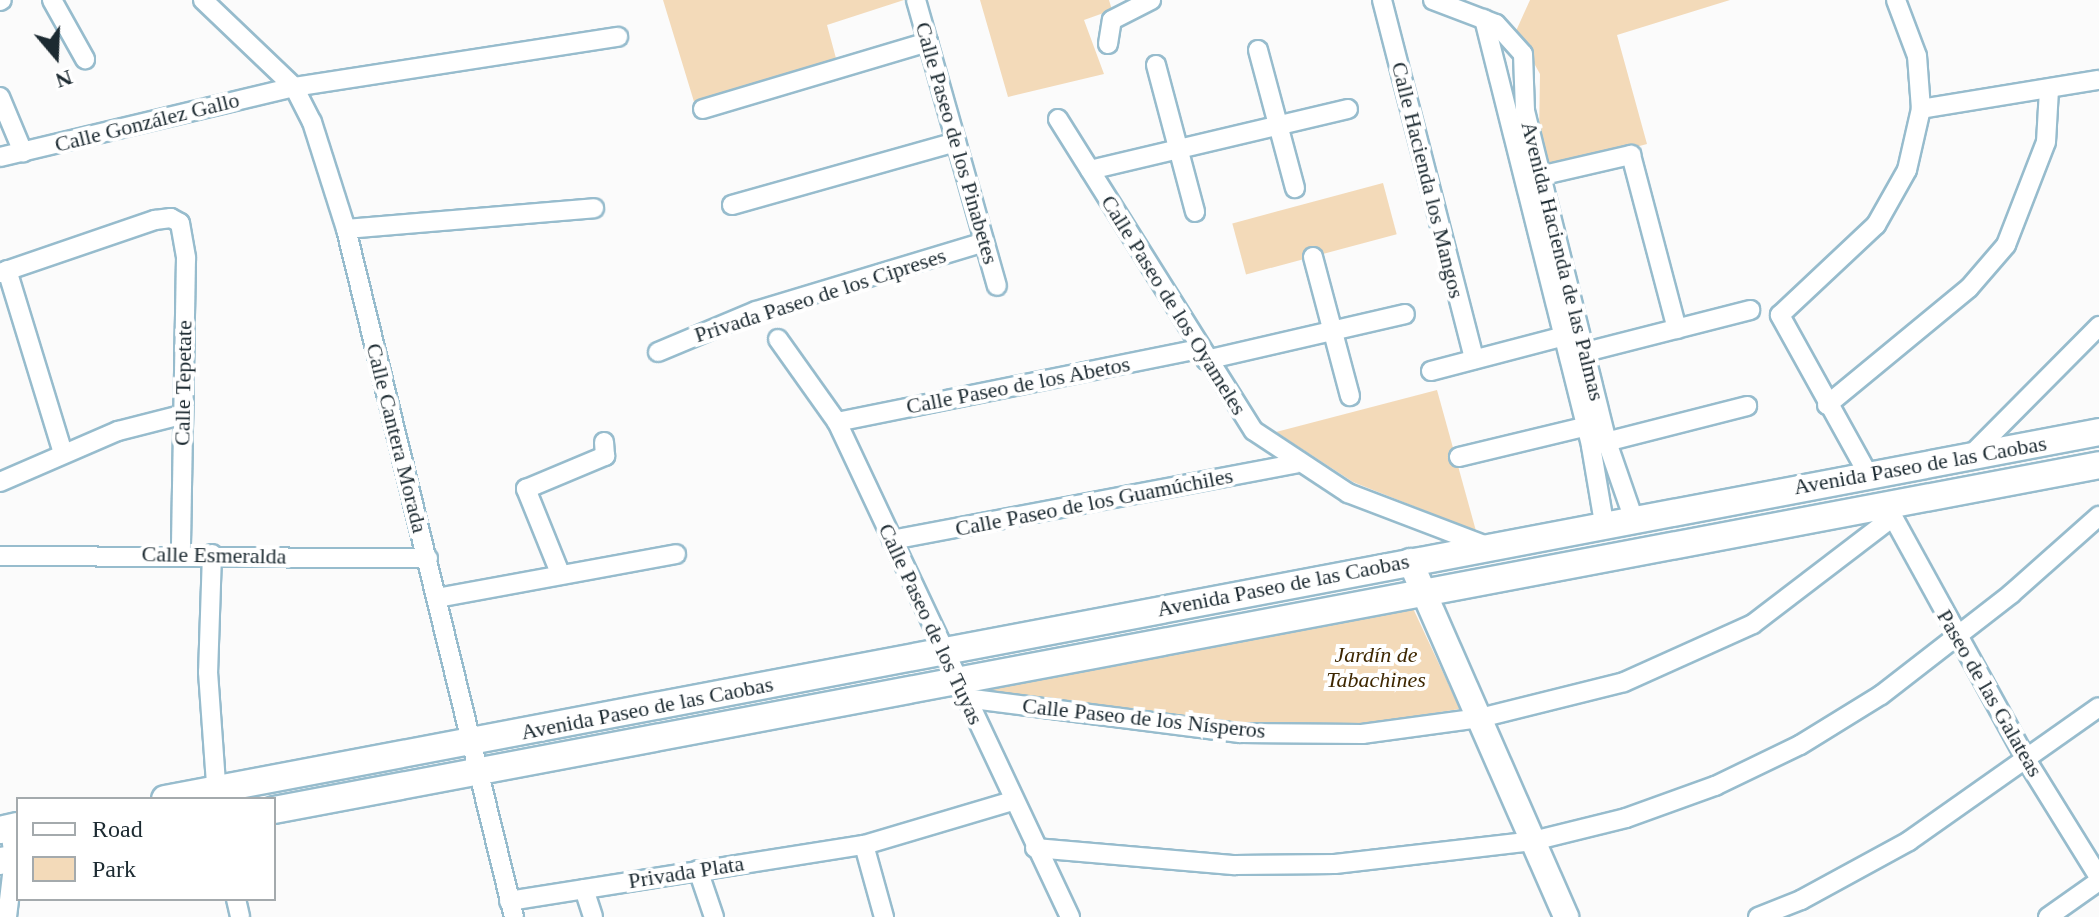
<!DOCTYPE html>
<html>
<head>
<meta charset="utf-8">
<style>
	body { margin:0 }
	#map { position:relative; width:2099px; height:917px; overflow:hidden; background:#fbfbfb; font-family:Georgia,serif }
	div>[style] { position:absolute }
	.green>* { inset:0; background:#f3dab9; transform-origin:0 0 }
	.roads { filter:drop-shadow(2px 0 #97bccd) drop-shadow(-2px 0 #97bccd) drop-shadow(0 2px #97bccd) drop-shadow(0 -2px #97bccd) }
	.minor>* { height:18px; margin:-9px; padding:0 9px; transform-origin:9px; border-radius:9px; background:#fff }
	.tertiary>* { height:24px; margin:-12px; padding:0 12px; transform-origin:12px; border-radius:12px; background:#fff }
	.secondary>* { height:26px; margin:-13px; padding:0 13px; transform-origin:13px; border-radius:13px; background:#fff }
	span { translate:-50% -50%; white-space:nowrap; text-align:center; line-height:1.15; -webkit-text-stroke:8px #fff; paint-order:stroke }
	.street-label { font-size:22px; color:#1c2a31 }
	.park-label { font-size:22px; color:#3e2701; font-style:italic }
	.legend { position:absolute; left:16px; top:797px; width:260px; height:104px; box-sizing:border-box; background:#fff; border:2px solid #a4aaad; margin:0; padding:10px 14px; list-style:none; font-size:24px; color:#1c2a31 }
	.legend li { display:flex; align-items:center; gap:16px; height:40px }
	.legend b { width:40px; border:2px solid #a4aaad }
	.north { position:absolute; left:16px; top:16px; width:80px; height:80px; -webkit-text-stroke:6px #fff; paint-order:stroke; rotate:161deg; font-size:22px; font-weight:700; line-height:32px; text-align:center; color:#1c2a31 }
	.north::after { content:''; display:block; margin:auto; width:28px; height:36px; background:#1c2a31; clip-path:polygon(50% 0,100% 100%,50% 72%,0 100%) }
</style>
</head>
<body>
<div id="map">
	<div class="green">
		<div style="clip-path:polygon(663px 0,904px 0,827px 25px,837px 62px,695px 105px)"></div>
		<div style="clip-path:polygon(980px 0,1109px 0,1112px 10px,1084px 20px,1104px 74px,1008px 97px)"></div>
		<div style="clip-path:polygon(1530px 0,1730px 0,1617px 35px,1647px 144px,1549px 170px,1539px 136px,1540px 74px,1516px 31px)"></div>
		<div style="left:1383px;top:183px;width:53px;height:156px;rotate:75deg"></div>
		<div style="clip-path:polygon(1437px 390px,1476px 531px,1353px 482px,1276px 432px)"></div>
		<div style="clip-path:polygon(1411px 604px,1460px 709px,1362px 724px,1240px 726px,985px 696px,979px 683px)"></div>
	</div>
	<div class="roads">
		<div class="minor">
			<div style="left:52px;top:0;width:68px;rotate:60.8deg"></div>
			<div style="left:203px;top:0;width:126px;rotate:43.7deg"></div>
			<div style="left:294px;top:87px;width:39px;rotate:63deg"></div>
			<div style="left:312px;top:122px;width:112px;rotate:72.4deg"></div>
			<div style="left:346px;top:229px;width:708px;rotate:76.28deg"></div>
			<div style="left:916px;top:0;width:297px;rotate:74.2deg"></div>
			<div style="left:1382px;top:0;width:371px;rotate:75.6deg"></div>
			<div style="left:1433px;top:0;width:67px;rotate:20.9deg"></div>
			<div style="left:1496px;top:24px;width:40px;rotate:48deg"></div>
			<div style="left:1523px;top:54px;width:57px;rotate:88deg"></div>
			<div style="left:1525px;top:111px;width:341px;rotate:76.1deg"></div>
			<div style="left:1607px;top:442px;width:79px;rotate:70.9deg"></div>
			<div style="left:0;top:1px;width:2px;rotate:-27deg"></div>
			<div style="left:1484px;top:19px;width:440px;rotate:75.9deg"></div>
			<div style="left:1591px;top:446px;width:78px;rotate:80.4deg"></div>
			<div style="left:1108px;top:44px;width:24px;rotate:-81deg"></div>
			<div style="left:1112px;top:20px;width:44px;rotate:-27.1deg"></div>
			<div style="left:1258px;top:50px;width:143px;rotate:75deg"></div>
			<div style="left:1156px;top:65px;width:152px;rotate:75.1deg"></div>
			<div style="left:0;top:97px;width:60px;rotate:67.3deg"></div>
			<div style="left:703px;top:109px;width:235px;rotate:-16.6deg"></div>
			<div style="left:1921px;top:109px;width:180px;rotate:-9.3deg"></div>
			<div style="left:1058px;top:119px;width:368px;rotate:57.9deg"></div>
			<div style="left:1254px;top:431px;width:113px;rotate:33.4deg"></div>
			<div style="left:1348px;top:493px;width:149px;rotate:20.9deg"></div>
			<div style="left:0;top:157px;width:302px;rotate:-13.4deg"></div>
			<div style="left:294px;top:87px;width:328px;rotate:-8.8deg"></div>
			<div style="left:1090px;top:170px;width:265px;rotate:-13.3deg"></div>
			<div style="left:1531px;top:178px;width:103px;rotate:-13deg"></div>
			<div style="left:1631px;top:155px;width:180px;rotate:75.2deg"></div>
			<div style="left:732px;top:205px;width:233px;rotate:-15.7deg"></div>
			<div style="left:346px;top:229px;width:249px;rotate:-4.8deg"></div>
			<div style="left:1313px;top:257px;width:144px;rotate:75.1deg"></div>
			<div style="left:7px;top:270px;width:191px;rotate:73deg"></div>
			<div style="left:0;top:273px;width:164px;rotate:-18.9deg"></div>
			<div style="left:155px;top:220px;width:16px;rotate:-7deg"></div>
			<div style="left:171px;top:218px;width:10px;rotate:29deg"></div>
			<div style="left:180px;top:223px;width:36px;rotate:80deg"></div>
			<div style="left:186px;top:258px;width:295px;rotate:91deg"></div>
			<div style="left:778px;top:339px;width:102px;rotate:54.6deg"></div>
			<div style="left:837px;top:422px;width:547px;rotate:64.79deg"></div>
			<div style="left:658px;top:352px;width:106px;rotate:-22.7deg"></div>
			<div style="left:756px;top:311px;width:238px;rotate:-16.8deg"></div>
			<div style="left:1574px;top:355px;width:182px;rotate:-14.3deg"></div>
			<div style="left:1206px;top:360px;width:204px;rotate:-13deg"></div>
			<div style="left:1431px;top:371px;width:150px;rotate:-14.7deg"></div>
			<div style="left:1827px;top:405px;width:184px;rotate:-39.5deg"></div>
			<div style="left:1969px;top:288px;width:57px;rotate:-49.3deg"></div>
			<div style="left:2006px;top:245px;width:110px;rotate:-68.8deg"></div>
			<div style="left:2046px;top:142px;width:52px;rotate:-86.7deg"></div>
			<div style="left:837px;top:422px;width:369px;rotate:-11.4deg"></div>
			<div style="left:1598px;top:444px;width:154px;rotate:-14.3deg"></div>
			<div style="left:1459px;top:457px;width:141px;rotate:-13.5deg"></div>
			<div style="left:1969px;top:457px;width:185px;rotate:-45.2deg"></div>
			<div style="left:1868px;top:474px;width:182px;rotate:-119deg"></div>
			<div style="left:1780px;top:315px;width:132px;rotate:-43.2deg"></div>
			<div style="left:1876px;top:225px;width:63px;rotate:-60.6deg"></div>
			<div style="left:1907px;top:170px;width:63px;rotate:-77.1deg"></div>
			<div style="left:1921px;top:109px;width:53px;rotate:-94.3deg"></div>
			<div style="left:1917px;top:56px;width:60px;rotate:-110.6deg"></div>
			<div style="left:0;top:482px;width:129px;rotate:-23.4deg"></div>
			<div style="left:118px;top:431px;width:65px;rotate:-14.3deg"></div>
			<div style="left:1888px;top:508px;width:289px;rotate:61.2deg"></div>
			<div style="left:2027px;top:761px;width:137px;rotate:58.2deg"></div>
			<div style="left:892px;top:540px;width:411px;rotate:-10.7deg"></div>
			<div style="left:212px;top:554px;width:118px;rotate:91.9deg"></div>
			<div style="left:208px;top:672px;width:127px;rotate:85.9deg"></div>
			<div style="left:0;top:556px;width:428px;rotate:0.3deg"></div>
			<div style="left:560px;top:573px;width:91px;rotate:-112deg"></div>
			<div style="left:526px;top:489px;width:86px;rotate:-22.7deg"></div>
			<div style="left:605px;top:456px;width:14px;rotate:-94deg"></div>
			<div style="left:437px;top:598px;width:243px;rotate:-10.4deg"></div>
			<div style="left:965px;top:698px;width:277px;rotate:7.3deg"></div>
			<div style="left:1240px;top:733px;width:122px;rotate:0.5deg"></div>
			<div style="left:1362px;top:734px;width:119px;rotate:-7.7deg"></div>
			<div style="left:1480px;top:718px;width:148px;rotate:-14deg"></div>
			<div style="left:1624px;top:682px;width:141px;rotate:-24.2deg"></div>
			<div style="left:1753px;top:624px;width:176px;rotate:-37.4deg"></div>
			<div style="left:864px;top:845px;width:75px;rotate:74.5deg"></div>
			<div style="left:1035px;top:848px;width:201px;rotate:4.9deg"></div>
			<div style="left:1235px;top:865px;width:100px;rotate:-0.6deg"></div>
			<div style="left:1335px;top:864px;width:199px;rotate:-6.6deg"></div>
			<div style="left:1533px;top:841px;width:96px;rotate:-13.9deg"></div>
			<div style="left:1626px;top:818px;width:95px;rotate:-19.8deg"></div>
			<div style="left:1715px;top:786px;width:94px;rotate:-25.8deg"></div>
			<div style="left:1800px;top:745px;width:95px;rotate:-31.7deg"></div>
			<div style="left:1881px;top:695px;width:165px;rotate:-37.8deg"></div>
			<div style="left:2011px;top:594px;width:118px;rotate:-41.6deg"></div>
			<div style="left:698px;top:870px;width:50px;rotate:71.2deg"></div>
			<div style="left:584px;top:889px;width:29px;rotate:72deg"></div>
			<div style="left:236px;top:899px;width:18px;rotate:77deg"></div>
			<div style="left:509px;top:901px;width:359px;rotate:-9deg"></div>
			<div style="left:864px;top:845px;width:155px;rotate:-16.5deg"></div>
			<div style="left:7px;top:917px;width:59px;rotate:-83.2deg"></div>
			<div style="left:14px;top:858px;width:30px;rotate:-98deg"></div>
			<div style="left:1758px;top:917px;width:46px;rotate:-21.6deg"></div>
			<div style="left:1801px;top:900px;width:123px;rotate:-28.6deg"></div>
			<div style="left:1909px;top:841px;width:232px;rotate:-35.2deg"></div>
			<div style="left:2048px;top:917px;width:62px;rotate:-35.2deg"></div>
		</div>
		<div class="tertiary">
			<div style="left:1410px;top:561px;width:389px;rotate:66.3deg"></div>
		</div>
		<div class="secondary">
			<div style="left:165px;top:799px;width:1969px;rotate:-10.74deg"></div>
			<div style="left:274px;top:810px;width:1857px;rotate:-10.7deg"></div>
			<div style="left:0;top:830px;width:18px;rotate:-13deg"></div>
			<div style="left:0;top:861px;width:18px;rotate:-9deg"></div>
		</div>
	</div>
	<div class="street-label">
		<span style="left:147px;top:122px;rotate:-14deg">Calle González Gallo</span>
		<span style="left:957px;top:143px;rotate:74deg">Calle Paseo de los Pinabetes</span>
		<span style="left:1428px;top:180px;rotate:76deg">Calle Hacienda los Mangos</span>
		<span style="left:1563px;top:261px;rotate:76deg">Avenida Hacienda de las Palmas</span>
		<span style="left:820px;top:295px;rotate:-18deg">Privada Paseo de los Cipreses</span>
		<span style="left:1174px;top:305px;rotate:58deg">Calle Paseo de los Oyameles</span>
		<span style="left:183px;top:383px;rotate:-89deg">Calle Tepetate</span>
		<span style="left:1018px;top:385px;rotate:-11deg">Calle Paseo de los Abetos</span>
		<span style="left:397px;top:438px;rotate:76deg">Calle Cantera Morada</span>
		<span style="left:1920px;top:465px;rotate:-10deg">Avenida Paseo de las Caobas</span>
		<span style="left:1094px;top:502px;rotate:-11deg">Calle Paseo de los Guamúchiles</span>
		<span style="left:214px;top:555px;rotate:1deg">Calle Esmeralda</span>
		<span style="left:1283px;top:585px;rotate:-11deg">Avenida Paseo de las Caobas</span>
		<span style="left:931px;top:624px;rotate:65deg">Calle Paseo de los Tuyas</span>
		<span style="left:1990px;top:693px;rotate:60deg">Paseo de las Galateas</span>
		<span style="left:647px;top:708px;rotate:-11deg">Avenida Paseo de las Caobas</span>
		<span style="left:1144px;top:718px;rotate:6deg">Calle Paseo de los Nísperos</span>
		<span style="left:686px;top:872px;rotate:-9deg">Privada Plata</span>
	</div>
	<div class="park-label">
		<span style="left:1376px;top:667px">Jardín de<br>Tabachines</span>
	</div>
	<ul class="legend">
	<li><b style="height:10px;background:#fff"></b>Road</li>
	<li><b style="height:22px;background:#f3dab9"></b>Park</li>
	</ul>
	<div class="north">N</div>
</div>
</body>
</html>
